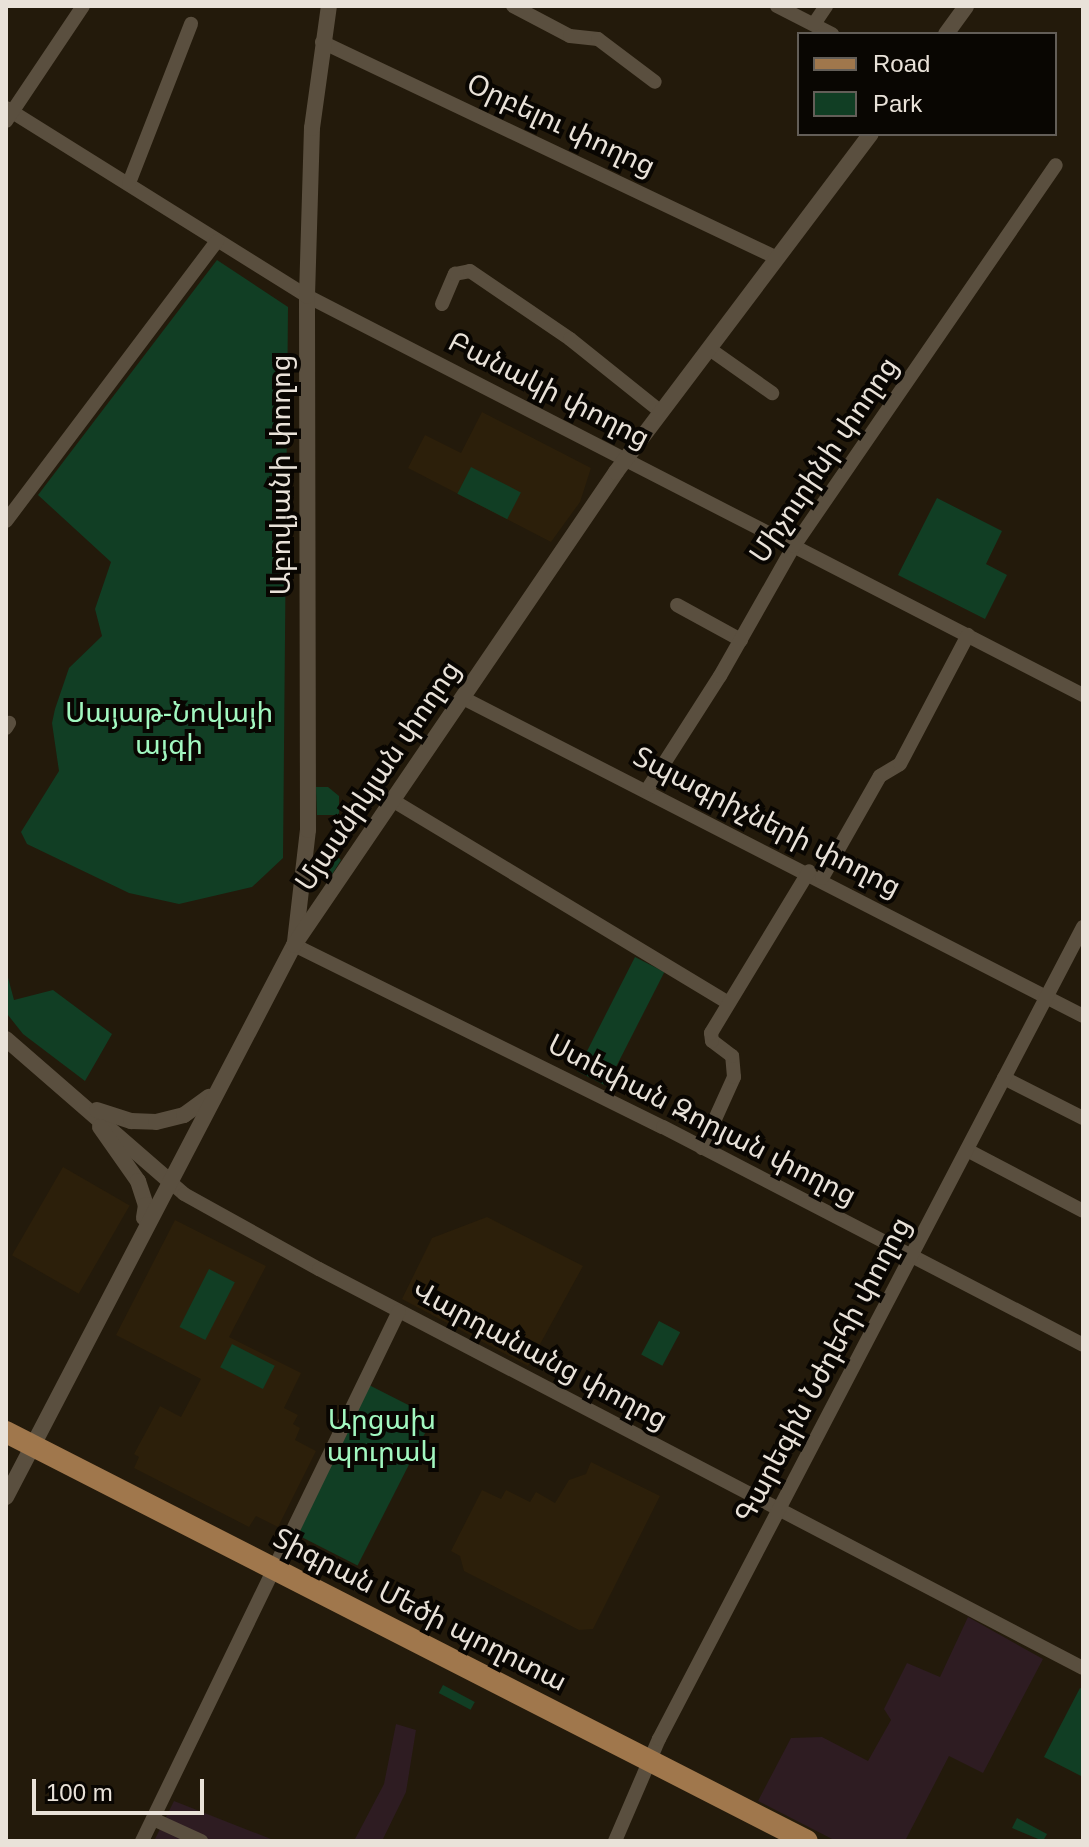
<!DOCTYPE html>
<html>
<head>
<meta charset="utf-8">
<style>
	body { margin:0 }
	#map { position:relative; width:1089px; height:1847px; overflow:hidden; background:#231a0b; font-family:Helvetica,"Noto Sans Armenian",sans-serif }
	div>[style] { position:absolute }
	.commercial>* { inset:0; background:#2e1c22 }
	.built>* { inset:0; background:#2c1f0a; transform-origin:0 0 }
	.green>* { inset:0; background:#113e24; transform-origin:0 0 }
	.minor>* { height:14px; margin:-7px; padding:0 7px; transform-origin:7px; border-radius:7px; background:#5a4f3f }
	.tertiary>* { height:16px; margin:-8px; padding:0 8px; transform-origin:8px; border-radius:8px; background:#5a4f3f }
	.primary>* { height:22px; margin:-11px; padding:0 11px; transform-origin:11px; border-radius:11px; background:#a0774c }
	span { translate:-50% -50%; white-space:nowrap; text-align:center; line-height:1.15; -webkit-text-stroke:8px #090602; paint-order:stroke }
	.street-label { font-size:28px; color:#e9e2d9 }
	.park-label { font-size:28px; color:#a2f8c0 }
	.frame { position:absolute; inset:0; border:8px solid #e9e2d9; pointer-events:none }
	.legend { position:absolute; left:797px; top:32px; width:260px; height:104px; box-sizing:border-box; background:#090602; border:2px solid #635e58; margin:0; padding:10px 14px; list-style:none; font-size:24px; color:#e9e2d9 }
	.legend li { display:flex; align-items:center; gap:16px; height:40px }
	.legend b { width:40px; border:2px solid #635e58 }
	.scale { position:absolute; left:32px; top:1779px; width:172px; height:36px; box-sizing:border-box; border:4px solid #e9e2d9; border-top:0; padding-left:10px; font-size:24px; line-height:28px; white-space:nowrap; color:#e9e2d9; -webkit-text-stroke:6px #090602; paint-order:stroke }
</style>
</head>
<body>
<div id="map">
	<div class="commercial">
		<div style="clip-path:polygon(968px 1617px,1043px 1659px,983px 1773px,949px 1756px,905px 1841px,836px 1841px,758px 1801px,791px 1738px,822px 1737px,868px 1761px,891px 1720px,884px 1709px,907px 1663px,940px 1677px)"></div>
		<div style="clip-path:polygon(396px 1724px,416px 1730px,406px 1792px,382px 1841px,354px 1841px,384px 1784px)"></div>
		<div style="clip-path:polygon(174px 1801px,276px 1841px,154px 1841px)"></div>
	</div>
	<div class="built">
		<div style="clip-path:polygon(482px 412px,591px 468px,580px 502px,551px 542px,408px 468px,425px 435px,461px 453px)"></div>
		<div style="left:63px;top:1167px;width:77px;height:102px;rotate:30deg"></div>
		<div style="clip-path:polygon(487px 1217px,583px 1266px,528px 1366px,402px 1299px,432px 1238px)"></div>
		<div style="clip-path:polygon(175px 1220px,266px 1266px,229px 1337px,301px 1373px,284px 1408px,298px 1415px,293px 1424px,300px 1428px,295px 1440px,316px 1451px,278px 1527px,256px 1516px,249px 1527px,134px 1468px,139px 1457px,134px 1454px,160px 1406px,181px 1417px,201px 1379px,116px 1335px)"></div>
		<div style="clip-path:polygon(591px 1462px,660px 1496px,593px 1629px,579px 1630px,464px 1571px,460px 1556px,451px 1551px,482px 1490px,501px 1499px,506px 1490px,530px 1502px,536px 1492px,555px 1503px,569px 1480px,586px 1474px)"></div>
	</div>
	<div class="green">
		<div style="clip-path:polygon(217px 260px,288px 307px,283px 858px,252px 887px,179px 904px,129px 893px,27px 844px,21px 832px,59px 771px,52px 723px,55px 709px,69px 668px,102px 636px,95px 609px,111px 562px,38px 495px)"></div>
		<div style="left:471px;top:467px;width:56px;height:30px;rotate:27deg"></div>
		<div style="clip-path:polygon(937px 498px,1002px 531px,986px 564px,1007px 575px,985px 619px,898px 575px)"></div>
		<div style="clip-path:polygon(316px 787px,328px 787px,339px 796px,339px 815px,317px 815px)"></div>
		<div style="clip-path:polygon(319px 857px,339px 858px,341px 860px,331px 876px,323px 878px,315px 871px)"></div>
		<div style="left:635px;top:957px;width:33px;height:128px;rotate:27deg"></div>
		<div style="clip-path:polygon(6px 970px,14px 1000px,53px 990px,112px 1034px,85px 1081px,23px 1034px,8px 1015px)"></div>
		<div style="left:209px;top:1269px;width:29px;height:65px;rotate:27deg"></div>
		<div style="left:659px;top:1321px;width:24px;height:38px;rotate:28deg"></div>
		<div style="left:232px;top:1344px;width:48px;height:26px;rotate:27deg"></div>
		<div style="left:367px;top:1384px;width:74px;height:166px;rotate:27deg"></div>
		<div style="left:443px;top:1685px;width:36px;height:9px;rotate:28deg"></div>
		<div style="clip-path:polygon(1080px 1688px,1083px 1689px,1083px 1777px,1044px 1757px)"></div>
		<div style="clip-path:polygon(1017px 1818px,1047px 1834px,1043px 1841px,1012px 1828px)"></div>
	</div>
	<div class="minor">
		<div style="left:513px;top:6px;width:64px;rotate:27.8deg"></div>
		<div style="left:570px;top:36px;width:28px;rotate:6deg"></div>
		<div style="left:598px;top:39px;width:71px;rotate:37deg"></div>
		<div style="left:777px;top:6px;width:62px;rotate:27deg"></div>
		<div style="left:814px;top:24px;width:22px;rotate:-56deg"></div>
		<div style="left:322px;top:42px;width:504px;rotate:25.39deg"></div>
		<div style="left:6px;top:108px;width:355px;rotate:32deg"></div>
		<div style="left:307px;top:296px;width:873px;rotate:27.21deg"></div>
		<div style="left:6px;top:121px;width:138px;rotate:-56.2deg"></div>
		<div style="left:129px;top:183px;width:171px;rotate:-68.7deg"></div>
		<div style="left:442px;top:304px;width:33px;rotate:-67deg"></div>
		<div style="left:455px;top:274px;width:15px;rotate:-11deg"></div>
		<div style="left:470px;top:271px;width:121px;rotate:34.2deg"></div>
		<div style="left:570px;top:339px;width:115px;rotate:38.7deg"></div>
		<div style="left:711px;top:350px;width:75px;rotate:35.2deg"></div>
		<div style="left:6px;top:521px;width:351px;rotate:-53deg"></div>
		<div style="left:677px;top:605px;width:73px;rotate:28.7deg"></div>
		<div style="left:463px;top:698px;width:697px;rotate:27.15deg"></div>
		<div style="left:6px;top:728px;width:6px;rotate:-59deg"></div>
		<div style="left:647px;top:790px;width:135px;rotate:-57.4deg"></div>
		<div style="left:720px;top:676px;width:150px;rotate:-60.4deg"></div>
		<div style="left:794px;top:546px;width:462px;rotate:-55.5deg"></div>
		<div style="left:392px;top:800px;width:393px;rotate:31.1deg"></div>
		<div style="left:822px;top:878px;width:117px;rotate:-60.4deg"></div>
		<div style="left:880px;top:776px;width:23px;rotate:-31deg"></div>
		<div style="left:900px;top:764px;width:146px;rotate:-62.2deg"></div>
		<div style="left:294px;top:945px;width:411px;rotate:26.3deg"></div>
		<div style="left:663px;top:1127px;width:473px;rotate:27.4deg"></div>
		<div style="left:1004px;top:1078px;width:89px;rotate:26.9deg"></div>
		<div style="left:702px;top:1148px;width:78px;rotate:-65.7deg"></div>
		<div style="left:734px;top:1077px;width:21px;rotate:-95deg"></div>
		<div style="left:732px;top:1056px;width:25px;rotate:-143deg"></div>
		<div style="left:712px;top:1041px;width:8px;rotate:-97deg"></div>
		<div style="left:711px;top:1033px;width:189px;rotate:-58.8deg"></div>
		<div style="left:967px;top:1150px;width:131px;rotate:27.7deg"></div>
		<div style="left:168px;top:1180px;width:21px;rotate:41deg"></div>
		<div style="left:184px;top:1194px;width:154px;rotate:29.1deg"></div>
		<div style="left:319px;top:1269px;width:862px;rotate:27.58deg"></div>
		<div style="left:153px;top:1819px;width:53px;rotate:24.6deg"></div>
		<div style="left:142px;top:1841px;width:589px;rotate:-64.13deg"></div>
		<div style="left:615px;top:1841px;width:111px;rotate:-66.7deg"></div>
		<div style="left:659px;top:1739px;width:916px;rotate:-62.43deg"></div>
	</div>
	<div class="tertiary">
		<div style="left:946px;top:34px;width:34px;rotate:-54deg"></div>
		<div style="left:295px;top:942px;width:113px;rotate:-83.4deg"></div>
		<div style="left:308px;top:830px;width:534px;rotate:-90.11deg"></div>
		<div style="left:307px;top:296px;width:168px;rotate:-88.3deg"></div>
		<div style="left:312px;top:128px;width:123px;rotate:-82.1deg"></div>
		<div style="left:6px;top:1039px;width:215px;rotate:41deg"></div>
		<div style="left:97px;top:1110px;width:36px;rotate:18deg"></div>
		<div style="left:131px;top:1121px;width:25px;rotate:2deg"></div>
		<div style="left:156px;top:1122px;width:29px;rotate:-14deg"></div>
		<div style="left:184px;top:1115px;width:31px;rotate:-36deg"></div>
		<div style="left:100px;top:1127px;width:66px;rotate:54.9deg"></div>
		<div style="left:138px;top:1181px;width:25px;rotate:72deg"></div>
		<div style="left:146px;top:1205px;width:13px;rotate:99deg"></div>
		<div style="left:6px;top:1497px;width:623px;rotate:-62.45deg"></div>
		<div style="left:294px;top:945px;width:572px;rotate:-55.75deg"></div>
		<div style="left:616px;top:472px;width:423px;rotate:-53deg"></div>
	</div>
	<div class="primary">
		<div style="left:6px;top:1432px;width:899px;rotate:27.05deg"></div>
	</div>
	<div class="street-label">
		<span style="left:561px;top:125px;rotate:25deg">Օրբելու փողոց</span>
		<span style="left:549px;top:390px;rotate:27deg">Բանակի փողոց</span>
		<span style="left:824px;top:460px;rotate:-56deg">Միչուրինի փողոց</span>
		<span style="left:281px;top:475px;rotate:-90deg">Աբովյանի փողոց</span>
		<span style="left:378px;top:776px;rotate:-56deg">Մյասնիկյան փողոց</span>
		<span style="left:767px;top:822px;rotate:27deg">Տպագրիչների փողոց</span>
		<span style="left:702px;top:1120px;rotate:27deg">Ստեփան Զորյան փողոց</span>
		<span style="left:540px;top:1355px;rotate:28deg">Վարդանանց փողոց</span>
		<span style="left:823px;top:1370px;rotate:-62deg">Գարեգին Նժդեհի փողոց</span>
		<span style="left:420px;top:1610px;rotate:27deg">Տիգրան Մեծի պողոտա</span>
	</div>
	<div class="park-label">
		<span style="left:169px;top:729px">Սայաթ-Նովայի<br>այգի</span>
		<span style="left:382px;top:1436px">Արցախ<br>պուրակ</span>
	</div>
	<div class="frame"></div>
	<ul class="legend">
	<li><b style="height:10px;background:#a0774c"></b>Road</li>
	<li><b style="height:22px;background:#113e24"></b>Park</li>
	</ul>
	<div class="scale">100 m</div>
</div>
</body>
</html>
